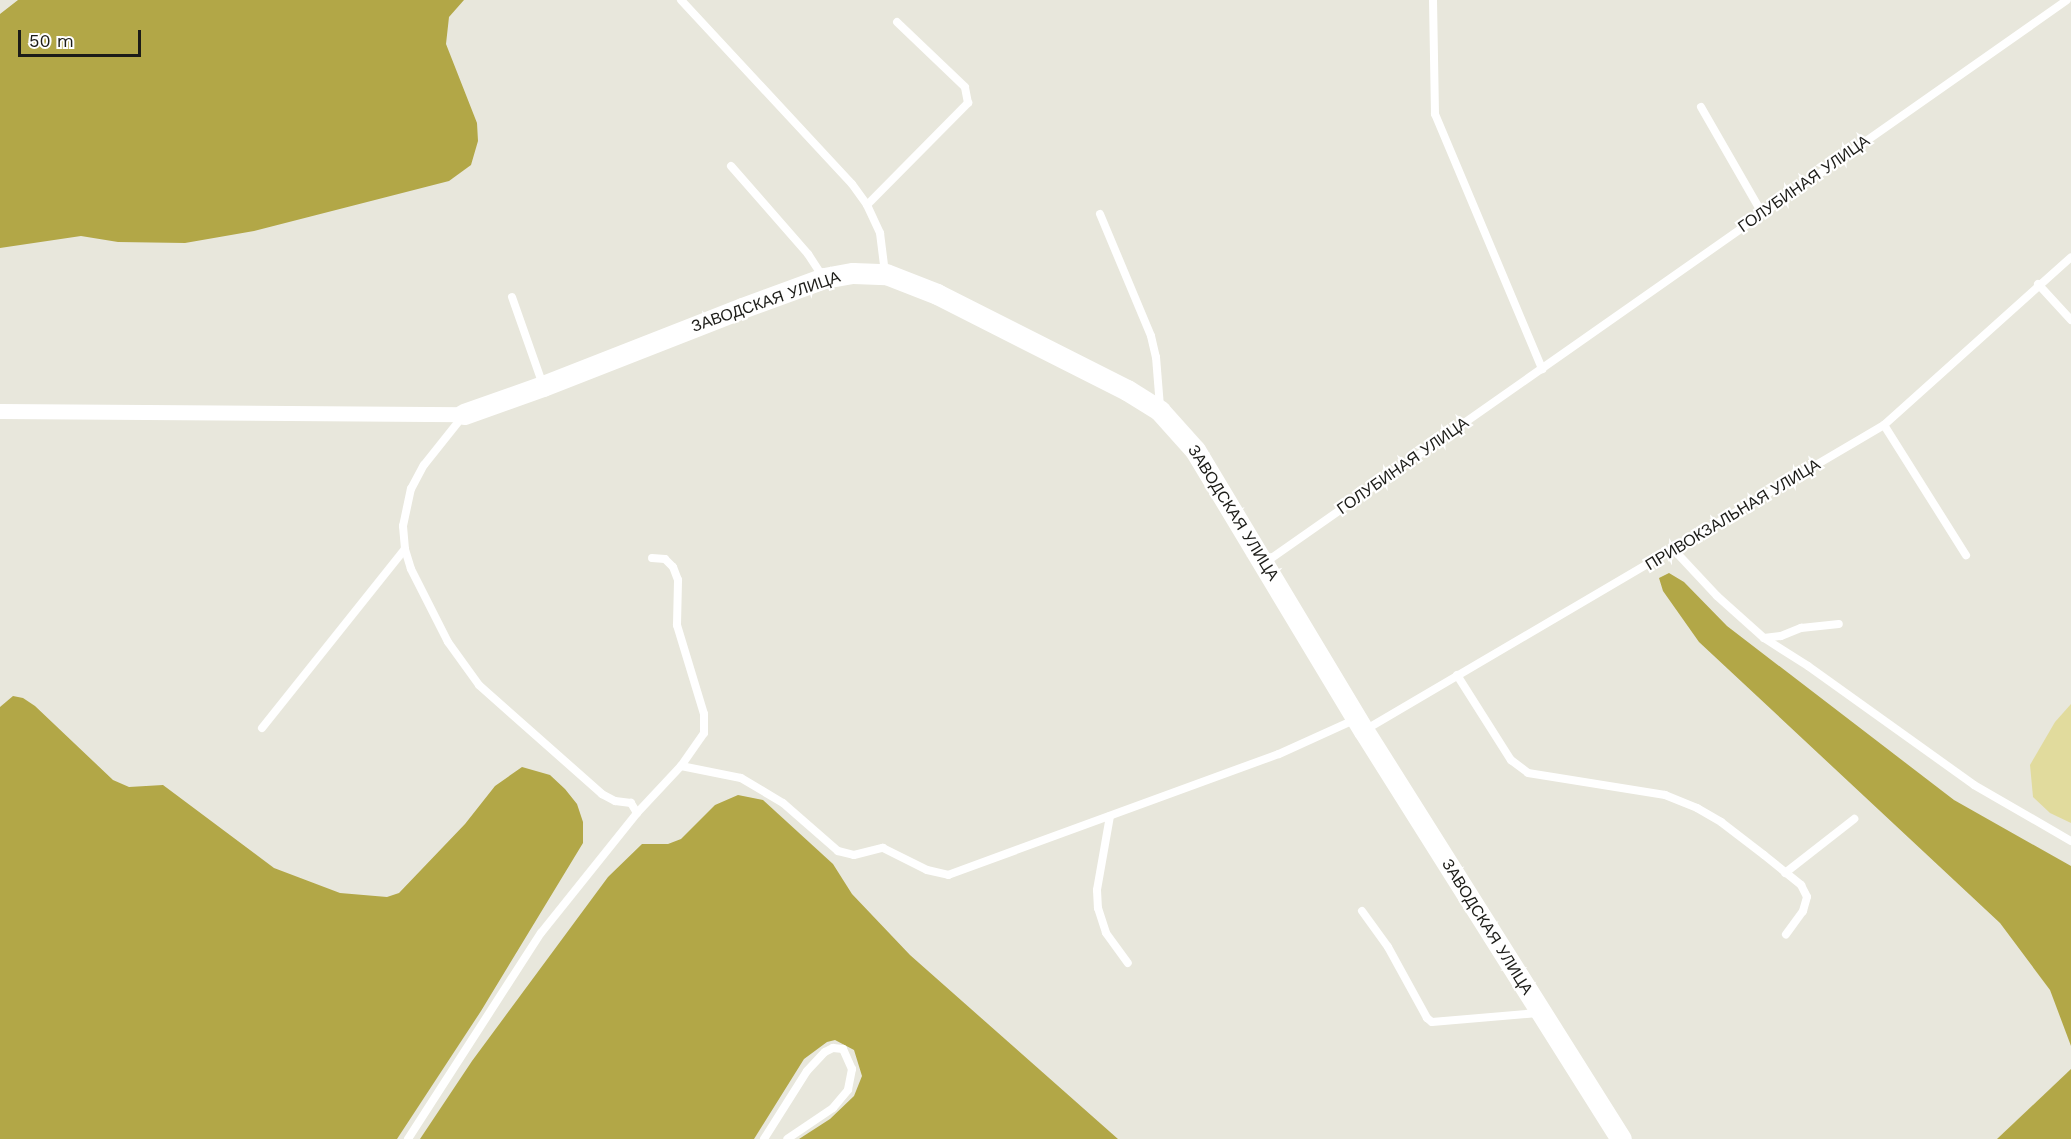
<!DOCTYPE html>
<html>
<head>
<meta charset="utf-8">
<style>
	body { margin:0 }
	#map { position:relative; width:2071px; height:1139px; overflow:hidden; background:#e8e7dc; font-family:"Work Sans",sans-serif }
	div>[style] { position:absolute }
	.green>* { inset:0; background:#e1db9d }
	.forest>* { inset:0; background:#b2a747 }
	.lane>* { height:8px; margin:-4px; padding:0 4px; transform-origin:4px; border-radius:4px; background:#fff }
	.street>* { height:15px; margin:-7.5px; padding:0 7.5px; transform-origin:7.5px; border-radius:7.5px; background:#fff }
	.secondary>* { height:21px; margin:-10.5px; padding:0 10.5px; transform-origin:10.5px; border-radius:10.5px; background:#fff }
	span { translate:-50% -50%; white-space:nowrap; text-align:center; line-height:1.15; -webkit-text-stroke:4.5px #fff; paint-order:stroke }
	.street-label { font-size:16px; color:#1c1c18 }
	.scale { position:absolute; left:18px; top:30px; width:123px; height:27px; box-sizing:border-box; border:3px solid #1c1c18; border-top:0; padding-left:8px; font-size:18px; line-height:21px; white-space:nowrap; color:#1c1c18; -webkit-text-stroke:4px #fff; paint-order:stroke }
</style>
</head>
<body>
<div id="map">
	<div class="green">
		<div style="clip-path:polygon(2071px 704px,2071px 823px,2050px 813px,2033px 797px,2030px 765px,2055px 722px)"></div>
	</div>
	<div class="forest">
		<div style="clip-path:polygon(18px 0,464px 0,449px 17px,446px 44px,477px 123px,478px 141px,471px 165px,449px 181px,254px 231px,185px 243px,118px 242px,81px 236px,0 248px,0 14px)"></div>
		<div style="clip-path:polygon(1669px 573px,1684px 582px,1727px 626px,1954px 800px,2071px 866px,2071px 1046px,2050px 990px,2000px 923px,1699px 642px,1663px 591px,1659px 578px)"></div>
		<div style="clip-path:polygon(13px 696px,23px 698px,35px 706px,113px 780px,129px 787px,163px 785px,274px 868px,340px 893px,387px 897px,399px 893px,465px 824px,495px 786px,522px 767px,550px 775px,565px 789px,577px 804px,583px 822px,583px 843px,481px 1011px,397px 1139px,0 1139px,0 707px)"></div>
		<div style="clip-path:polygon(738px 795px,763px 800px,833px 864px,852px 894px,910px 955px,1118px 1139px,799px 1139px,830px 1119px,854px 1096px,862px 1076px,854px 1050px,835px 1040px,827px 1042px,804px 1059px,754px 1139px,420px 1139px,472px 1061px,608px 877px,642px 844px,668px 844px,681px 839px,715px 805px)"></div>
		<div style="clip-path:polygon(2071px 1069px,2071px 1139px,1997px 1139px)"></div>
	</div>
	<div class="lane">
		<div style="left:681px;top:0;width:251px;rotate:47.1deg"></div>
		<div style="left:852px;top:184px;width:26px;rotate:54deg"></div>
		<div style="left:867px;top:205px;width:31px;rotate:65deg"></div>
		<div style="left:880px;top:233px;width:40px;rotate:82.9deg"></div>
		<div style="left:1433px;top:0;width:114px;rotate:89deg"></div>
		<div style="left:1435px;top:114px;width:277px;rotate:67.2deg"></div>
		<div style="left:1701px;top:107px;width:122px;rotate:60.1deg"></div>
		<div style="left:731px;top:166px;width:117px;rotate:48.8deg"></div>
		<div style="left:808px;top:254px;width:27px;rotate:57deg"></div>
		<div style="left:867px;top:205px;width:144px;rotate:-45.3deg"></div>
		<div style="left:968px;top:103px;width:16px;rotate:-101deg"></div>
		<div style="left:965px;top:87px;width:94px;rotate:-136.3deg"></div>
		<div style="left:1100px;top:214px;width:132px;rotate:67.3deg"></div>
		<div style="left:1151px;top:336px;width:22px;rotate:77deg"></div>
		<div style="left:1156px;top:357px;width:50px;rotate:85.4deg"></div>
		<div style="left:2038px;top:284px;width:49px;rotate:47.5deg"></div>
		<div style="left:512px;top:297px;width:93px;rotate:70.6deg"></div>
		<div style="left:1884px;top:425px;width:154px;rotate:57.8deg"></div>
		<div style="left:1674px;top:550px;width:63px;rotate:46.9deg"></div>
		<div style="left:1717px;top:596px;width:63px;rotate:41.8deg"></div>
		<div style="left:1764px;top:638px;width:52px;rotate:32.5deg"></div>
		<div style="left:1808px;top:666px;width:204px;rotate:35.6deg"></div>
		<div style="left:1974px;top:785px;width:112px;rotate:30deg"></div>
		<div style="left:1266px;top:562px;width:978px;rotate:-35.05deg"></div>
		<div style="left:1764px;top:638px;width:17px;rotate:-7deg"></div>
		<div style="left:1781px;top:636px;width:22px;rotate:-22deg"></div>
		<div style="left:1801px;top:628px;width:38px;rotate:-6deg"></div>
		<div style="left:1457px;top:675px;width:101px;rotate:57.6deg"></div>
		<div style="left:1511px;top:760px;width:21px;rotate:37deg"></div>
		<div style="left:1528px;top:773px;width:139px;rotate:9.1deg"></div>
		<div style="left:1665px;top:795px;width:35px;rotate:22deg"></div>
		<div style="left:1697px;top:808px;width:28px;rotate:30deg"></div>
		<div style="left:1721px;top:822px;width:54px;rotate:37.5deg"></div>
		<div style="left:1764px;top:855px;width:48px;rotate:39deg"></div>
		<div style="left:1801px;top:885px;width:13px;rotate:63deg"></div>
		<div style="left:1807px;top:897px;width:15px;rotate:106deg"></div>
		<div style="left:1803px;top:911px;width:29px;rotate:126deg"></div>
		<div style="left:262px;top:728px;width:229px;rotate:-51.4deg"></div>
		<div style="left:1365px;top:730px;width:602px;rotate:-30.44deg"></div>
		<div style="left:1884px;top:425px;width:251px;rotate:-41.9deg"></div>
		<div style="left:681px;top:766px;width:61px;rotate:11.3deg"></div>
		<div style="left:741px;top:778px;width:49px;rotate:30.8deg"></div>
		<div style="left:783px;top:803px;width:73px;rotate:41.1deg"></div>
		<div style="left:838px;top:851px;width:16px;rotate:14deg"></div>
		<div style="left:854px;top:855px;width:30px;rotate:-14deg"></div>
		<div style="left:883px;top:848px;width:49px;rotate:26.6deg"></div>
		<div style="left:927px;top:870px;width:22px;rotate:13deg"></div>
		<div style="left:948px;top:875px;width:352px;rotate:-20.1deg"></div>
		<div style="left:1279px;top:754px;width:85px;rotate:-24.4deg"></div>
		<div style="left:637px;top:813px;width:64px;rotate:-46.9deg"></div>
		<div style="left:681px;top:766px;width:40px;rotate:-55.1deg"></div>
		<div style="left:704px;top:733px;width:19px;rotate:-90deg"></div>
		<div style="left:704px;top:714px;width:93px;rotate:-106.9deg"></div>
		<div style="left:677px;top:625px;width:45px;rotate:-88.7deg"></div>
		<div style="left:678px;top:580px;width:14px;rotate:-111deg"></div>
		<div style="left:673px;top:567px;width:11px;rotate:-135deg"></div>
		<div style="left:665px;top:559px;width:13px;rotate:-176deg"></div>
		<div style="left:1110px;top:816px;width:75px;rotate:100deg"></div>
		<div style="left:1097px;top:890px;width:18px;rotate:87deg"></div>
		<div style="left:1098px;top:908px;width:26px;rotate:72deg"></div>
		<div style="left:1106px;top:933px;width:37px;rotate:54deg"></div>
		<div style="left:1785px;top:873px;width:88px;rotate:-38deg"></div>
		<div style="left:1362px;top:911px;width:44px;rotate:54.2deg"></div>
		<div style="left:1388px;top:947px;width:81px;rotate:61.2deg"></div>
		<div style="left:1427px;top:1018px;width:6px;rotate:39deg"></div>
		<div style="left:1432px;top:1022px;width:106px;rotate:-4.9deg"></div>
		<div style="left:408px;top:1139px;width:245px;rotate:-57.2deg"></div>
		<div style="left:541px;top:933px;width:154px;rotate:-51.3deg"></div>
		<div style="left:637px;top:813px;width:12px;rotate:-121deg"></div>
		<div style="left:631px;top:803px;width:16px;rotate:-173deg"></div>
		<div style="left:615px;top:801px;width:15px;rotate:-152deg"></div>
		<div style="left:602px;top:794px;width:164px;rotate:-138.5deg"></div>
		<div style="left:479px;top:685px;width:53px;rotate:-125.8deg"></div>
		<div style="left:448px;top:642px;width:82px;rotate:-116.9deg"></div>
		<div style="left:411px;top:569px;width:21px;rotate:-107deg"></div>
		<div style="left:405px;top:549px;width:23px;rotate:-95deg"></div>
		<div style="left:403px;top:526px;width:38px;rotate:-78deg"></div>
		<div style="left:411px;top:489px;width:27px;rotate:-62deg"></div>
		<div style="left:424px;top:465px;width:63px;rotate:-51.5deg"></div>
		<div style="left:764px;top:1139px;width:80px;rotate:-57.7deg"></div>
		<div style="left:807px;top:1071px;width:26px;rotate:-47deg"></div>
		<div style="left:825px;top:1052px;width:9px;rotate:-27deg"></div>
		<div style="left:833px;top:1048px;width:10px;rotate:6deg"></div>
		<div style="left:843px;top:1049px;width:22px;rotate:66deg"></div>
		<div style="left:852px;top:1069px;width:21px;rotate:101deg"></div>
		<div style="left:848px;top:1090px;width:23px;rotate:130deg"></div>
		<div style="left:833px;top:1108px;width:55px;rotate:146deg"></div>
	</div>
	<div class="street">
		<div style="left:0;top:411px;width:464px;rotate:0.4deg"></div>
	</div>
	<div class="secondary">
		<div style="left:464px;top:414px;width:84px;rotate:-19.5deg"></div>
		<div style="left:543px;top:386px;width:214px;rotate:-21.4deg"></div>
		<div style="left:742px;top:308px;width:87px;rotate:-20.1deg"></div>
		<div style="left:824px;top:278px;width:29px;rotate:-10deg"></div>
		<div style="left:853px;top:273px;width:33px;rotate:2deg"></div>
		<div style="left:886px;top:274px;width:55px;rotate:21.4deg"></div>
		<div style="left:937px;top:294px;width:213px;rotate:26.8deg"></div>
		<div style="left:1127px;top:390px;width:39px;rotate:32deg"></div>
		<div style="left:1160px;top:411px;width:52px;rotate:48.1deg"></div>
		<div style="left:1195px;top:450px;width:328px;rotate:59deg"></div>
		<div style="left:1364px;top:731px;width:482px;rotate:57.8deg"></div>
	</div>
	<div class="street-label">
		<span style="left:1804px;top:184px;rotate:-35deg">ГОЛУБИНАЯ УЛИЦА</span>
		<span style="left:766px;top:302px;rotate:-19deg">ЗАВОДСКАЯ УЛИЦА</span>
		<span style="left:1403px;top:466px;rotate:-35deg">ГОЛУБИНАЯ УЛИЦА</span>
		<span style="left:1233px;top:513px;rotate:58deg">ЗАВОДСКАЯ УЛИЦА</span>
		<span style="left:1733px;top:515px;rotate:-31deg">ПРИВОКЗАЛЬНАЯ УЛИЦА</span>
		<span style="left:1487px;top:927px;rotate:58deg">ЗАВОДСКАЯ УЛИЦА</span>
	</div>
	<div class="scale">50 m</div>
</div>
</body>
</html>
